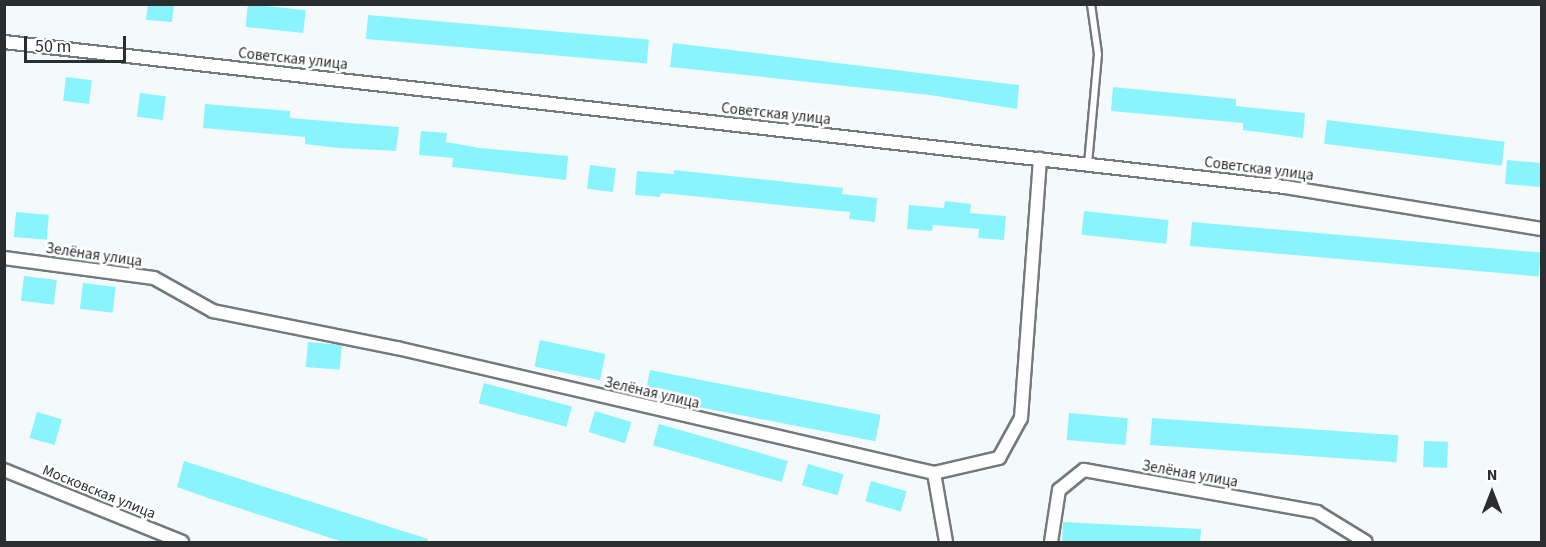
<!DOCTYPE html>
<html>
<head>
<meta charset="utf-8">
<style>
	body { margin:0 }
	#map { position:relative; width:1546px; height:547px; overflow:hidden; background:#f4fafb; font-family:"Source Sans 3",sans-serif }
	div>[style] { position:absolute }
	.building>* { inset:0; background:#89f4fe; transform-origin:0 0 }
	.roads { filter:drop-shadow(2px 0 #747a7a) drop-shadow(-2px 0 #747a7a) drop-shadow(0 2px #747a7a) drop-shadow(0 -2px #747a7a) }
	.lane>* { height:6px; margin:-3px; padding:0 3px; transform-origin:3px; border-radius:3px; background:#fff }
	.street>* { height:12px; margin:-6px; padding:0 6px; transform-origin:6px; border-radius:6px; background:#fff }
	span { translate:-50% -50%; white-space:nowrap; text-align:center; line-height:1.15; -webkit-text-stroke:5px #fff; paint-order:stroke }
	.street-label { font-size:15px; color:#2b2e2e }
	.frame { position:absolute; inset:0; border:6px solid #2b2e2e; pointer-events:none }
	.north { position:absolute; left:1462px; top:463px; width:60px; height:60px; -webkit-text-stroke:4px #fff; paint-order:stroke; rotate:0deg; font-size:16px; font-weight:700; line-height:24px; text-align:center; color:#2b2e2e }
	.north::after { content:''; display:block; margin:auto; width:21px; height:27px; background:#2b2e2e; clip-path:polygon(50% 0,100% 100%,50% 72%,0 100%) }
	.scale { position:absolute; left:24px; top:36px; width:102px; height:27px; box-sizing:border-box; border:3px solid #2b2e2e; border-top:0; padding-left:8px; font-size:18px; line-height:21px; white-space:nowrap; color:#2b2e2e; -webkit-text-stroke:4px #fff; paint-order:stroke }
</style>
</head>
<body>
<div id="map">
	<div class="building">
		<div style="clip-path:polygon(148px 4px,174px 4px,172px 22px,146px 20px)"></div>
		<div style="left:248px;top:4px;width:58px;height:23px;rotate:6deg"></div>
		<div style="left:368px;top:15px;width:282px;height:24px;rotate:5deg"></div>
		<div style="clip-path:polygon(673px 43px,1019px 85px,1017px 109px,930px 95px,670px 67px)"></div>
		<div style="left:66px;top:77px;width:26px;height:24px;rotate:7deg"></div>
		<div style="clip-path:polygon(1113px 87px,1236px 99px,1236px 106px,1305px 113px,1303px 138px,1243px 130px,1243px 123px,1111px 111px)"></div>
		<div style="left:140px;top:93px;width:26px;height:24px;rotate:7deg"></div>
		<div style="clip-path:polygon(205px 104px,290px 111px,290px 118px,399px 127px,396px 151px,338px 148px,305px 144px,305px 137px,203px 128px)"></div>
		<div style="left:1327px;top:120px;width:179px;height:24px;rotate:7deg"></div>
		<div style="clip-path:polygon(421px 131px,447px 133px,446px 142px,480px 148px,568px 156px,566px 180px,452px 167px,453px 158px,419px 155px)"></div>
		<div style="left:1507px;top:160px;width:35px;height:24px;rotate:5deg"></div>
		<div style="left:590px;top:165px;width:26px;height:24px;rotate:7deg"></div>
		<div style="clip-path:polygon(674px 170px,843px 188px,842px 194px,877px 198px,875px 222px,849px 219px,850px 212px,661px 193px,660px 197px,635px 195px,637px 171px,674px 174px)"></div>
		<div style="clip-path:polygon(945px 201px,971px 204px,970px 213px,1006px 216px,1004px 240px,978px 238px,979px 229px,933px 225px,932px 231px,907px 229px,909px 205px,944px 208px)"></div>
		<div style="left:1084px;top:211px;width:85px;height:24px;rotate:6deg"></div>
		<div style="left:16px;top:212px;width:33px;height:25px;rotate:5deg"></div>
		<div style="left:1192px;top:222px;width:350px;height:24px;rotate:5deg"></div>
		<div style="left:24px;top:276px;width:33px;height:25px;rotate:7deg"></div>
		<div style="left:83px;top:283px;width:33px;height:26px;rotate:7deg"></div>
		<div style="left:540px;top:340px;width:67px;height:27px;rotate:12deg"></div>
		<div style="left:308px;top:342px;width:34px;height:25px;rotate:5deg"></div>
		<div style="left:650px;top:370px;width:235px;height:27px;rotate:11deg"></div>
		<div style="left:484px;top:383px;width:91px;height:21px;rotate:15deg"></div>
		<div style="left:595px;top:411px;width:38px;height:22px;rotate:17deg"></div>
		<div style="left:37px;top:412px;width:26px;height:27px;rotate:16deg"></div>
		<div style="left:1069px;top:413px;width:59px;height:27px;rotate:5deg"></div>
		<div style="left:1152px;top:418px;width:247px;height:27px;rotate:4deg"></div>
		<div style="left:659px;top:424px;width:134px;height:22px;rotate:16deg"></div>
		<div style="left:1424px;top:441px;width:24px;height:26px;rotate:2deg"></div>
		<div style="clip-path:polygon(184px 461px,428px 539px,427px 543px,346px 543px,211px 499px,177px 487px)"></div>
		<div style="left:808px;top:464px;width:37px;height:22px;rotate:16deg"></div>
		<div style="left:871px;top:481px;width:37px;height:21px;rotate:16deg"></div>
		<div style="clip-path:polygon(1063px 522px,1201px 529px,1200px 543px,1062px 543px)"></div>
	</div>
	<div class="roads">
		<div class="lane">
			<div style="left:1088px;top:164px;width:110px;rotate:-84.8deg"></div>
			<div style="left:1098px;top:54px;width:50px;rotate:-98deg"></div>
		</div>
		<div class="street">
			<div style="left:4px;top:42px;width:1289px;rotate:6.46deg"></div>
			<div style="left:1285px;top:187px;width:260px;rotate:9.3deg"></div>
			<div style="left:4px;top:258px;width:151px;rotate:7.6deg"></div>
			<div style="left:154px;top:278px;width:68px;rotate:29.2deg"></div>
			<div style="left:213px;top:311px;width:188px;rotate:11.4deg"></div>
			<div style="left:397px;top:348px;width:551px;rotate:13.1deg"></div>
			<div style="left:934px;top:473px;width:67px;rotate:-13deg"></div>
			<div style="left:999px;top:458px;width:46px;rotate:-61.2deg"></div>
			<div style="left:1021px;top:418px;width:260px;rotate:-85.8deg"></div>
			<div style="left:4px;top:470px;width:192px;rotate:22deg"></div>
			<div style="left:934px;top:473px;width:70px;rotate:80.1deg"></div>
			<div style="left:1051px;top:542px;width:53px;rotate:-81.3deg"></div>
			<div style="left:1059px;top:490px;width:32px;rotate:-39deg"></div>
			<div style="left:1084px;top:470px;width:237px;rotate:10.2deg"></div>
			<div style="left:1317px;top:512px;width:57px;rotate:31.5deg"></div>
		</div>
	</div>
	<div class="street-label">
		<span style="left:293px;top:59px;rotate:6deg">Советская улица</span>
		<span style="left:776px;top:114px;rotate:6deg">Советская улица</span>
		<span style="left:1259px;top:169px;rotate:7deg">Советская улица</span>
		<span style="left:94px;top:255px;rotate:8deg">Зелёная улица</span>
		<span style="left:652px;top:393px;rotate:13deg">Зелёная улица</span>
		<span style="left:1190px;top:474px;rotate:10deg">Зелёная улица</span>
		<span style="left:99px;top:492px;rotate:22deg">Московская улица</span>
	</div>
	<div class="frame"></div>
	<div class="north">N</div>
	<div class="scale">50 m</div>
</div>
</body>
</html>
